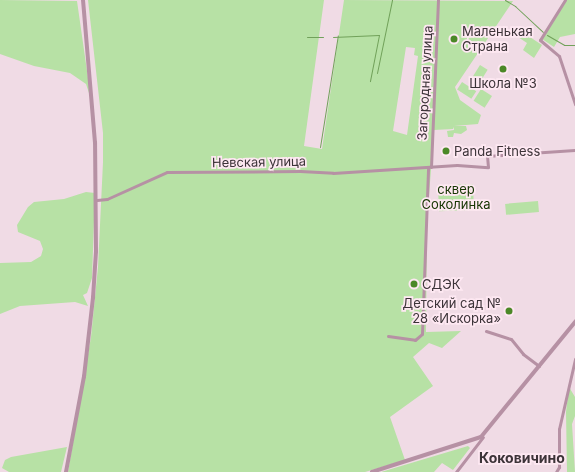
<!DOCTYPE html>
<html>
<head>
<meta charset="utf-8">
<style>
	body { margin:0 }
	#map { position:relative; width:575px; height:472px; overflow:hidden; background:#f0dbe5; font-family:Inter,sans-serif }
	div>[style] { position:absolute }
	.green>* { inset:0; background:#b7e1a5; transform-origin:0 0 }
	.stream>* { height:1px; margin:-0.5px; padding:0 0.5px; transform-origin:0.5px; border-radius:0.5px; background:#71a15a }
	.minor>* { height:3px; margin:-1.5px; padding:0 1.5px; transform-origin:1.5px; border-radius:1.5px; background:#b691a4 }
	.tertiary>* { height:3.5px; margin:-1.75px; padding:0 1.75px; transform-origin:1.75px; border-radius:1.75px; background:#b691a4 }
	.dots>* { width:11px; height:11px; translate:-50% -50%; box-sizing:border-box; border:2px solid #fee8f2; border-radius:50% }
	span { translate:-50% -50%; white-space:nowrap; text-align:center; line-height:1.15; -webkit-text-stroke:3.5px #fee8f2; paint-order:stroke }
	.poi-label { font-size:13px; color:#3c3338 }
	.left { translate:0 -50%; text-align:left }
	.right { translate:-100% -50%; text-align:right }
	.street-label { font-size:13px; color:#3c3338 }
	.park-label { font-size:13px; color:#163502 }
	.neighbourhood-label { font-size:14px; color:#3c3338; font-weight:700 }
</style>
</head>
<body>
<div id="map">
	<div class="green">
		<div style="clip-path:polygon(0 0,77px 1px,91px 99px,86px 84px,70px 73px,34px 66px,0 54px)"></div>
		<div style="clip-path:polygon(evenodd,88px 0,324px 0,304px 146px,322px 149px,344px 0,513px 1px,455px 87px,460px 100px,481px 115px,478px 124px,454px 126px,466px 126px,467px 130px,461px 134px,454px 133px,453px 137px,448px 137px,447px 131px,454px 130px,454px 127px,453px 129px,434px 130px,427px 222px,426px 332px,461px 331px,442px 348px,429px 343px,413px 357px,433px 386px,390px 417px,405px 460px,365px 472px,68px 472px,91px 337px,98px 267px,103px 162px,103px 133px,88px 0,406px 47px,415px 48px,414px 55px,418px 56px,407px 135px,393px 131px,406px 47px)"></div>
		<div style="clip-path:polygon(567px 0,575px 0,575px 34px,560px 37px,554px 47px,542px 39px)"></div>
		<div style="clip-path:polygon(516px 28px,542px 45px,534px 58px,523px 50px,527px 43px,512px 33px)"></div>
		<div style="left:480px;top:65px;width:9px;height:17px;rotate:32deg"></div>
		<div style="left:462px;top:82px;width:17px;height:9px;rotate:33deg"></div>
		<div style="left:481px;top:89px;width:13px;height:14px;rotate:32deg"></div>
		<div style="left:473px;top:184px;width:26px;height:35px;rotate:88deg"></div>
		<div style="clip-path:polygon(86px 192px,95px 193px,92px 278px,87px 293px,83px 295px,88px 306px,75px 302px,20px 306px,0 314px,0 263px,31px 262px,41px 256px,43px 249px,40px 241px,18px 232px,17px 225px,28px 207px,34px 202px,64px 199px)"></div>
		<div style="left:538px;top:201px;width:11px;height:33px;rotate:85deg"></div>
		<div style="clip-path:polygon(569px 387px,575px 397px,575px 416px,572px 424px,575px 472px,567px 472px,566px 412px)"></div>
		<div style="clip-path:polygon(468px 446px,470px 448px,453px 470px,442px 463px,434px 472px,381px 472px)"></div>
		<div style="clip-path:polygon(67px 447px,61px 472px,9px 472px,2px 468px,5px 460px,11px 457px)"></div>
	</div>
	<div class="stream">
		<div style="left:505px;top:0;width:12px;rotate:31deg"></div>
		<div style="left:515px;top:6px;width:38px;rotate:43deg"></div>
		<div style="left:547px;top:35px;width:20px;rotate:30deg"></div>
		<div style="left:564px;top:45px;width:11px"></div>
		<div style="left:307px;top:37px;width:16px"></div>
		<div style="left:333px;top:37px;width:46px;rotate:-2.5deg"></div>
		<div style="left:379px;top:35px;width:47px;rotate:101.1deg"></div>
		<div style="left:377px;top:73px;width:75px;rotate:-78.4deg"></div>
		<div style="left:320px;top:147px;width:113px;rotate:-80.9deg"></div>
	</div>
	<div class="minor">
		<div style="left:565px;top:0;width:47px;rotate:122deg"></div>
		<div style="left:540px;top:40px;width:25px;rotate:40deg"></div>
		<div style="left:559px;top:56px;width:51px;rotate:71.6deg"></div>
		<div style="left:431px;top:167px;width:167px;rotate:-87.6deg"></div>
		<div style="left:97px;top:200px;width:10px;rotate:-6deg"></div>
		<div style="left:107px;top:199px;width:66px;rotate:-24.2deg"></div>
		<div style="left:167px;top:172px;width:133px;rotate:-0.4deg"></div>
		<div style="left:300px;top:171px;width:33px;rotate:3deg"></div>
		<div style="left:333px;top:173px;width:124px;rotate:-3.7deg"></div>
		<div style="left:457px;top:165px;width:31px;rotate:4deg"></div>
		<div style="left:488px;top:167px;width:11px;rotate:-95deg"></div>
		<div style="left:487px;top:156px;width:88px;rotate:-3.9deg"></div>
		<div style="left:486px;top:331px;width:26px;rotate:18deg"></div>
		<div style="left:511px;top:339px;width:19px;rotate:51deg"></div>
		<div style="left:523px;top:354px;width:20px;rotate:37deg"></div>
		<div style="left:388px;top:336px;width:27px;rotate:8deg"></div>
		<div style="left:415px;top:340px;width:9px;rotate:-41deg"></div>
		<div style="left:422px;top:334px;width:167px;rotate:-87.9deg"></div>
		<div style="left:456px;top:472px;width:44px;rotate:-52.4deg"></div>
		<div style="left:556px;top:472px;width:6px;rotate:-59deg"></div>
		<div style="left:559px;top:467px;width:38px;rotate:-90deg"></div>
		<div style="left:559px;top:429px;width:72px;rotate:-77.1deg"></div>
	</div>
	<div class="tertiary">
		<div style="left:66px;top:472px;width:97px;rotate:-79.3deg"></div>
		<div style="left:84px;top:377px;width:80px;rotate:-83.5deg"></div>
		<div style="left:93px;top:298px;width:46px;rotate:-86.3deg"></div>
		<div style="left:96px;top:252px;width:109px;rotate:-90.5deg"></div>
		<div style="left:95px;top:143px;width:144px;rotate:-94.8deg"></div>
		<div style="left:372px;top:472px;width:114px;rotate:-17.8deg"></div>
		<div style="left:481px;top:437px;width:149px;rotate:-50.7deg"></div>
	</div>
	<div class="dots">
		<div style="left:454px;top:39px;background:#4b8827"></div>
		<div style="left:503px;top:69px;background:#4b8827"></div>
		<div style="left:446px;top:151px;background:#4b8827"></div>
		<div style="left:414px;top:284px;background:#4b8827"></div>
		<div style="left:509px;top:311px;background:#4b8827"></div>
	</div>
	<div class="poi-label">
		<span class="left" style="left:462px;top:39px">Маленькая<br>Страна</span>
		<span style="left:503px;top:83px">Школа №3</span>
		<span class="left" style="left:454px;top:151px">Panda Fitness</span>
		<span class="left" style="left:422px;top:284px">СДЭК</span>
		<span class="right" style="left:501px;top:311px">Детский сад №<br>28 «Искорка»</span>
	</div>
	<div class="street-label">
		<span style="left:425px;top:83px;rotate:-87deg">Загородная улица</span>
		<span style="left:259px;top:162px;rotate:-1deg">Невская улица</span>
	</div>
	<div class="park-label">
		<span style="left:456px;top:197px">сквер<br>Соколинка</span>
	</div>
	<div class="neighbourhood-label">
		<span style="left:522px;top:458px">Коковичино</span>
	</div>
</div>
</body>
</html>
